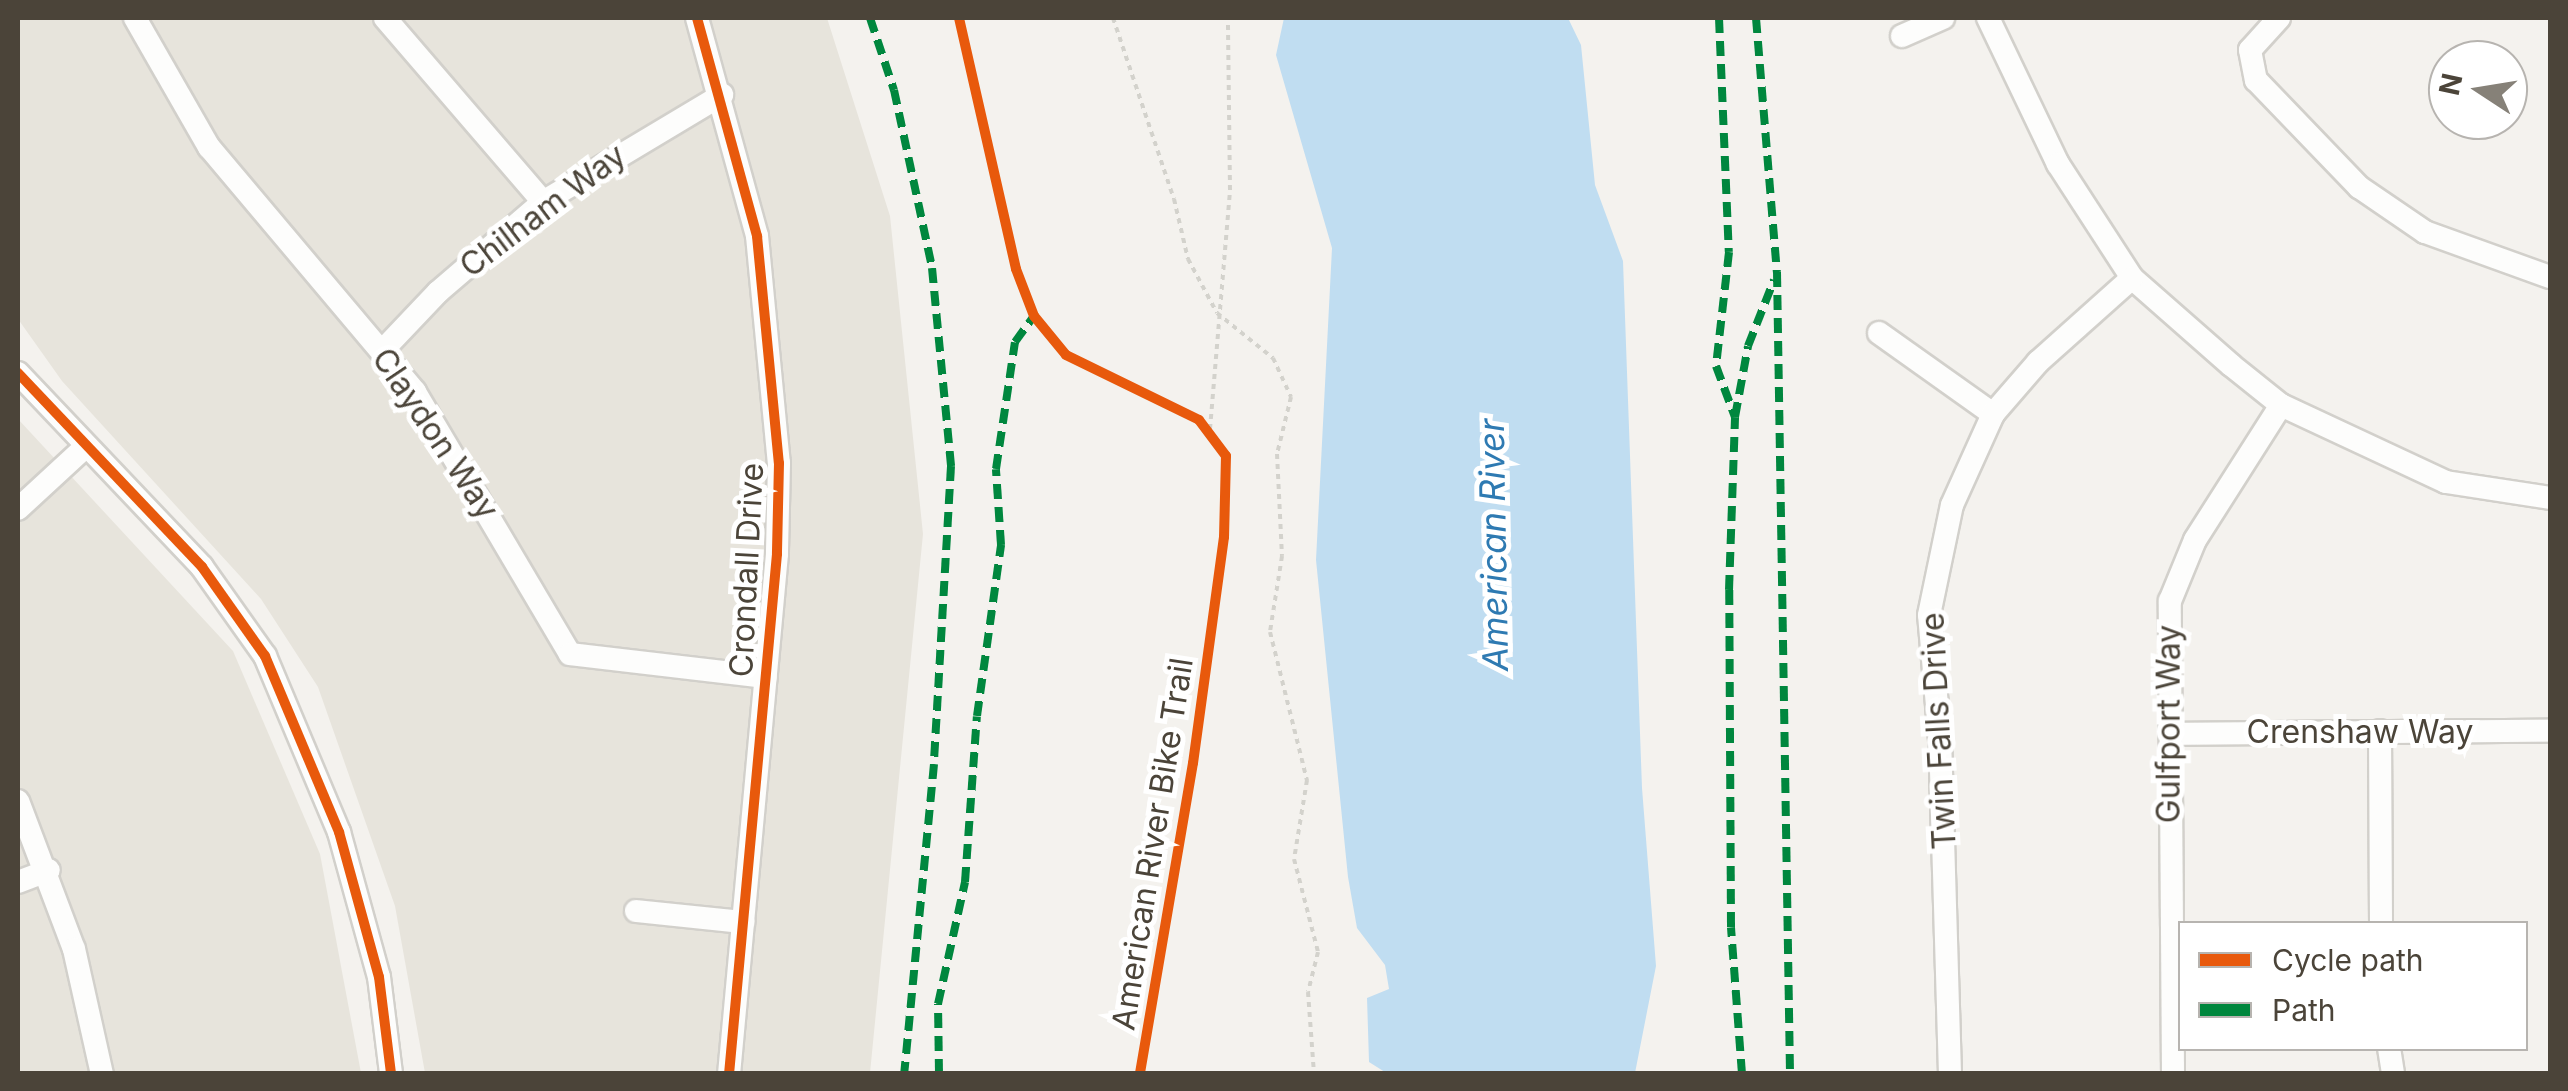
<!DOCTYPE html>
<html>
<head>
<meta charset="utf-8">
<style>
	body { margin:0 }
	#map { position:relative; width:2568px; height:1091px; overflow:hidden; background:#f4f2ee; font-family:Inter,sans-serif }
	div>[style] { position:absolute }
	.residential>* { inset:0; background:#e7e4dc }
	.water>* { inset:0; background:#c0ddf1 }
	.path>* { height:4px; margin-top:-2px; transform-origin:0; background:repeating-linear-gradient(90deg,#d3d2cc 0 5px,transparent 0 10px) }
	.roads { filter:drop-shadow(2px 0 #d2d0cb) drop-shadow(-2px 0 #d2d0cb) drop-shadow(0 2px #d2d0cb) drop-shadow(0 -2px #d2d0cb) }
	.minor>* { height:22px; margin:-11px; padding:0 11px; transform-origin:11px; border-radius:11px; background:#fdfdfc }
	.quiet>* { height:8px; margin-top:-4px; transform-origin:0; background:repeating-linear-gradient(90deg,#00873e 0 15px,transparent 0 23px) }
	.cycleway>* { height:10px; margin:-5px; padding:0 5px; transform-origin:5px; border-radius:5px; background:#e8590c }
	span { translate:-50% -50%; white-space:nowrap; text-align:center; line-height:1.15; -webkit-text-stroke:10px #fff; paint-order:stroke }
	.street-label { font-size:32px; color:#4b4439 }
	.water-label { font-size:35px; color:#2e7ab2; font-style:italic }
	.frame { position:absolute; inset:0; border:20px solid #4b4439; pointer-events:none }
	.legend { position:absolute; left:2178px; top:921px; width:350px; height:130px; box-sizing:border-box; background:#fff; border:2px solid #b7b4b0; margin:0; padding:12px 18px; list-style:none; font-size:30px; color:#4b4439 }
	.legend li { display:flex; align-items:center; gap:20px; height:50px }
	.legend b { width:50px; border:2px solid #b7b4b0 }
	.north { position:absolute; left:2428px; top:40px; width:100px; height:100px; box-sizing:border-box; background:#fff; border:2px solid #b7b4b0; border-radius:50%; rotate:282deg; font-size:28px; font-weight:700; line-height:40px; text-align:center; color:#4b4439 }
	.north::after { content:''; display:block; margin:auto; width:35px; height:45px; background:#868178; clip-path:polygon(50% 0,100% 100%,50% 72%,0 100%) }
</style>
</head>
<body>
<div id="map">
	<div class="residential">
		<div style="clip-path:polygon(18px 18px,827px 18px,890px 216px,923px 534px,870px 1073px,425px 1073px,395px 906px,318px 687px,261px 599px,62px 381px,18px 319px)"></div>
		<div style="clip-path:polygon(18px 419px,233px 651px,320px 854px,361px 1073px,18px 1073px)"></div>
	</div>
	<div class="water">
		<div style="clip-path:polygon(1284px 18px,1568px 18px,1581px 45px,1595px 185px,1623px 261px,1642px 788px,1656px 966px,1635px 1073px,1388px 1074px,1369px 1062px,1367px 998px,1389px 989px,1385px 965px,1357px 928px,1348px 877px,1316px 560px,1332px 248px,1276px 55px)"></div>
	</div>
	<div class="path">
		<div style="left:1113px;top:18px;width:191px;rotate:71.4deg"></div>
		<div style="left:1174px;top:199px;width:62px;rotate:76.9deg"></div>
		<div style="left:1188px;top:259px;width:61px;rotate:61.8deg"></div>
		<div style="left:1217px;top:313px;width:72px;rotate:38.8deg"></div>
		<div style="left:1273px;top:358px;width:43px;rotate:65.2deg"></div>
		<div style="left:1291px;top:397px;width:59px;rotate:103.8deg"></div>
		<div style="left:1277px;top:454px;width:102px;rotate:87.2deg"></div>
		<div style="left:1282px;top:556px;width:77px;rotate:99deg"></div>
		<div style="left:1270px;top:632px;width:153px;rotate:76deg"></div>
		<div style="left:1307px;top:780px;width:80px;rotate:99.3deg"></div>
		<div style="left:1294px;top:859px;width:96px;rotate:75.5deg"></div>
		<div style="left:1318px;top:952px;width:41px;rotate:104deg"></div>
		<div style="left:1308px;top:992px;width:82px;rotate:85.8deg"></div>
		<div style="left:1210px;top:429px;width:240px;rotate:-85.2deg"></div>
		<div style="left:1230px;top:190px;width:172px;rotate:-90.7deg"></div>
	</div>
	<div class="roads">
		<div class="minor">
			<div style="left:135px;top:18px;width:149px;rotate:60.2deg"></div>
			<div style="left:209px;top:147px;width:320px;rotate:49.9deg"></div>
			<div style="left:415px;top:392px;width:304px;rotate:59.4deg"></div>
			<div style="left:570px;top:654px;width:197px;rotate:6.7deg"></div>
			<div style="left:385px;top:18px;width:243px;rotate:49.3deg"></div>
			<div style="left:697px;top:18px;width:226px;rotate:74.6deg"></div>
			<div style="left:757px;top:236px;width:228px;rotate:84.5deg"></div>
			<div style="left:779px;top:463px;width:91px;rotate:91.3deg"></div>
			<div style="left:777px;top:554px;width:522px;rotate:95.27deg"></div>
			<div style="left:1988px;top:18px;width:162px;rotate:64.4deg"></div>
			<div style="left:2058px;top:164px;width:136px;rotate:57deg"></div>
			<div style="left:2132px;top:278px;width:132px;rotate:41.3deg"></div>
			<div style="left:2231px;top:365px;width:64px;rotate:38.7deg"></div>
			<div style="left:2281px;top:405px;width:182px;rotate:25deg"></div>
			<div style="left:2446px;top:482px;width:105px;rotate:8.7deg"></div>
			<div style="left:2279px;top:18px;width:43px;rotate:132.2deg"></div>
			<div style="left:2250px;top:50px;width:31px;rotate:79deg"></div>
			<div style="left:2256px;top:80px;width:149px;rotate:46.1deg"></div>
			<div style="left:2359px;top:187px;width:80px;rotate:34.3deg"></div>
			<div style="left:2425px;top:232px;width:133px;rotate:19.8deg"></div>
			<div style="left:1902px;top:36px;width:45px;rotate:-23.7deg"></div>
			<div style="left:1879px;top:333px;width:140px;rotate:35.4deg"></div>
			<div style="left:382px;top:351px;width:81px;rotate:-46.5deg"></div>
			<div style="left:438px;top:292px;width:138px;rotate:-40.6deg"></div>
			<div style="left:543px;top:202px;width:209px;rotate:-30.9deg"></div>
			<div style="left:18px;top:373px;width:267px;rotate:46.5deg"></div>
			<div style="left:202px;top:567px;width:109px;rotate:54.7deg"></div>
			<div style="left:265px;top:656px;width:191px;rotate:67.2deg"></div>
			<div style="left:339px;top:832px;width:150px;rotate:74.6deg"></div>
			<div style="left:379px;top:977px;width:98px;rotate:82.9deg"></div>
			<div style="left:18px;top:509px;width:90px;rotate:-42.7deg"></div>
			<div style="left:2380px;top:731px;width:193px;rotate:89.7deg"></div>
			<div style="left:2170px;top:734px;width:380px;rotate:-0.5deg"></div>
			<div style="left:18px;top:801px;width:158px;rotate:69.3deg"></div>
			<div style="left:74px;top:949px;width:128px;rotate:77.4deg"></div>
			<div style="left:18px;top:882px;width:33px;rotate:-21deg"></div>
			<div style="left:636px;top:911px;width:108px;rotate:5.9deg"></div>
			<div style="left:2389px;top:1048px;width:26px;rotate:81deg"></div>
			<div style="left:1950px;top:1074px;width:334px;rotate:-91.7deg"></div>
			<div style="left:1940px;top:740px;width:125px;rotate:-95deg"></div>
			<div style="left:1929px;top:615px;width:112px;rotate:-78.2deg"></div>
			<div style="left:1952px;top:505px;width:100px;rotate:-65.7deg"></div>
			<div style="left:1993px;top:414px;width:69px;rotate:-49.1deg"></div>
			<div style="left:2038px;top:362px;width:126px;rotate:-41.8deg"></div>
			<div style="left:2173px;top:1074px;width:473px;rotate:-90.4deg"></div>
			<div style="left:2170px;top:601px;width:66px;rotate:-67.7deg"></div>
			<div style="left:2195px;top:540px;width:160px;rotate:-57.5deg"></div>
		</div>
	</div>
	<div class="quiet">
		<div style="left:870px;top:18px;width:76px;rotate:71.6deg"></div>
		<div style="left:894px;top:90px;width:182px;rotate:77.9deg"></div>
		<div style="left:932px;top:268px;width:199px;rotate:84.5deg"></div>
		<div style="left:951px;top:466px;width:298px;rotate:93.3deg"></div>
		<div style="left:934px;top:764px;width:311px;rotate:95.5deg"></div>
		<div style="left:1719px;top:18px;width:234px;rotate:87.6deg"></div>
		<div style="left:1729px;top:252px;width:115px;rotate:96.5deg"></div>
		<div style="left:1716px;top:366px;width:54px;rotate:69.6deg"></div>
		<div style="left:1756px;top:18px;width:255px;rotate:85.3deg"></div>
		<div style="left:1777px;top:272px;width:802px;rotate:89.07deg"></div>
		<div style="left:939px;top:1074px;width:70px;rotate:-90.8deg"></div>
		<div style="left:938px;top:1004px;width:125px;rotate:-77.5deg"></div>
		<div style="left:965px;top:882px;width:166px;rotate:-85.9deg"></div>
		<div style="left:977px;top:716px;width:173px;rotate:-82deg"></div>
		<div style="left:1001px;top:545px;width:76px;rotate:-93.8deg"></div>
		<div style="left:996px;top:469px;width:128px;rotate:-81.5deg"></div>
		<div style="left:1015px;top:342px;width:32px;rotate:-54deg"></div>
		<div style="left:1742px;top:1074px;width:147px;rotate:-94.3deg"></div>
		<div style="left:1731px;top:927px;width:337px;rotate:-90.3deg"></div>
		<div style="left:1729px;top:590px;width:173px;rotate:-88deg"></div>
		<div style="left:1735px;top:417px;width:72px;rotate:-79.6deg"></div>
		<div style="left:1748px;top:346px;width:71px;rotate:-68.5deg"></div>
	</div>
	<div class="cycleway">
		<div style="left:697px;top:18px;width:226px;rotate:74.6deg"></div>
		<div style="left:757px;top:236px;width:228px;rotate:84.5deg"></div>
		<div style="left:779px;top:463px;width:91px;rotate:91.3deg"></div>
		<div style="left:777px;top:554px;width:522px;rotate:95.27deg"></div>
		<div style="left:959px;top:18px;width:257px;rotate:77.2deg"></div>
		<div style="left:1016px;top:269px;width:50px;rotate:69deg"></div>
		<div style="left:1034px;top:316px;width:50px;rotate:50.6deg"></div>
		<div style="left:1066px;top:355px;width:148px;rotate:26deg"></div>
		<div style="left:1199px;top:420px;width:45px;rotate:53.1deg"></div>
		<div style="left:1226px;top:456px;width:81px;rotate:91.4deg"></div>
		<div style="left:1224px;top:537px;width:228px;rotate:97.8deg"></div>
		<div style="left:1193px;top:763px;width:315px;rotate:99.7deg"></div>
		<div style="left:18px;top:373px;width:267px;rotate:46.5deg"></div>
		<div style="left:202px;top:567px;width:109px;rotate:54.7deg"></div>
		<div style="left:265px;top:656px;width:191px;rotate:67.2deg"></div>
		<div style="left:339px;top:832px;width:150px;rotate:74.6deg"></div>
		<div style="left:379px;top:977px;width:98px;rotate:82.9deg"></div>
	</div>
	<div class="street-label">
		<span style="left:543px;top:211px;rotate:-37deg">Chilham Way</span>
		<span style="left:435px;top:434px;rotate:56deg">Claydon Way</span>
		<span style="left:747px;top:570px;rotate:-87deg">Crondall Drive</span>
		<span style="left:2169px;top:724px;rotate:-90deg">Gulfport Way</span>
		<span style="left:1939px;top:731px;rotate:-93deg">Twin Falls Drive</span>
		<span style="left:2360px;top:732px">Crenshaw Way</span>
		<span style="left:1153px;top:844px;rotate:-81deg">American River Bike Trail</span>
	</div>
	<div class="water-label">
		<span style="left:1493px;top:545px;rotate:-91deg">American River</span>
	</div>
	<div class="frame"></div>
	<ul class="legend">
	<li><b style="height:12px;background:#e8590c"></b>Cycle path</li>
	<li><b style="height:12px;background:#00873e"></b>Path</li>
	</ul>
	<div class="north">N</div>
</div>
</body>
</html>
